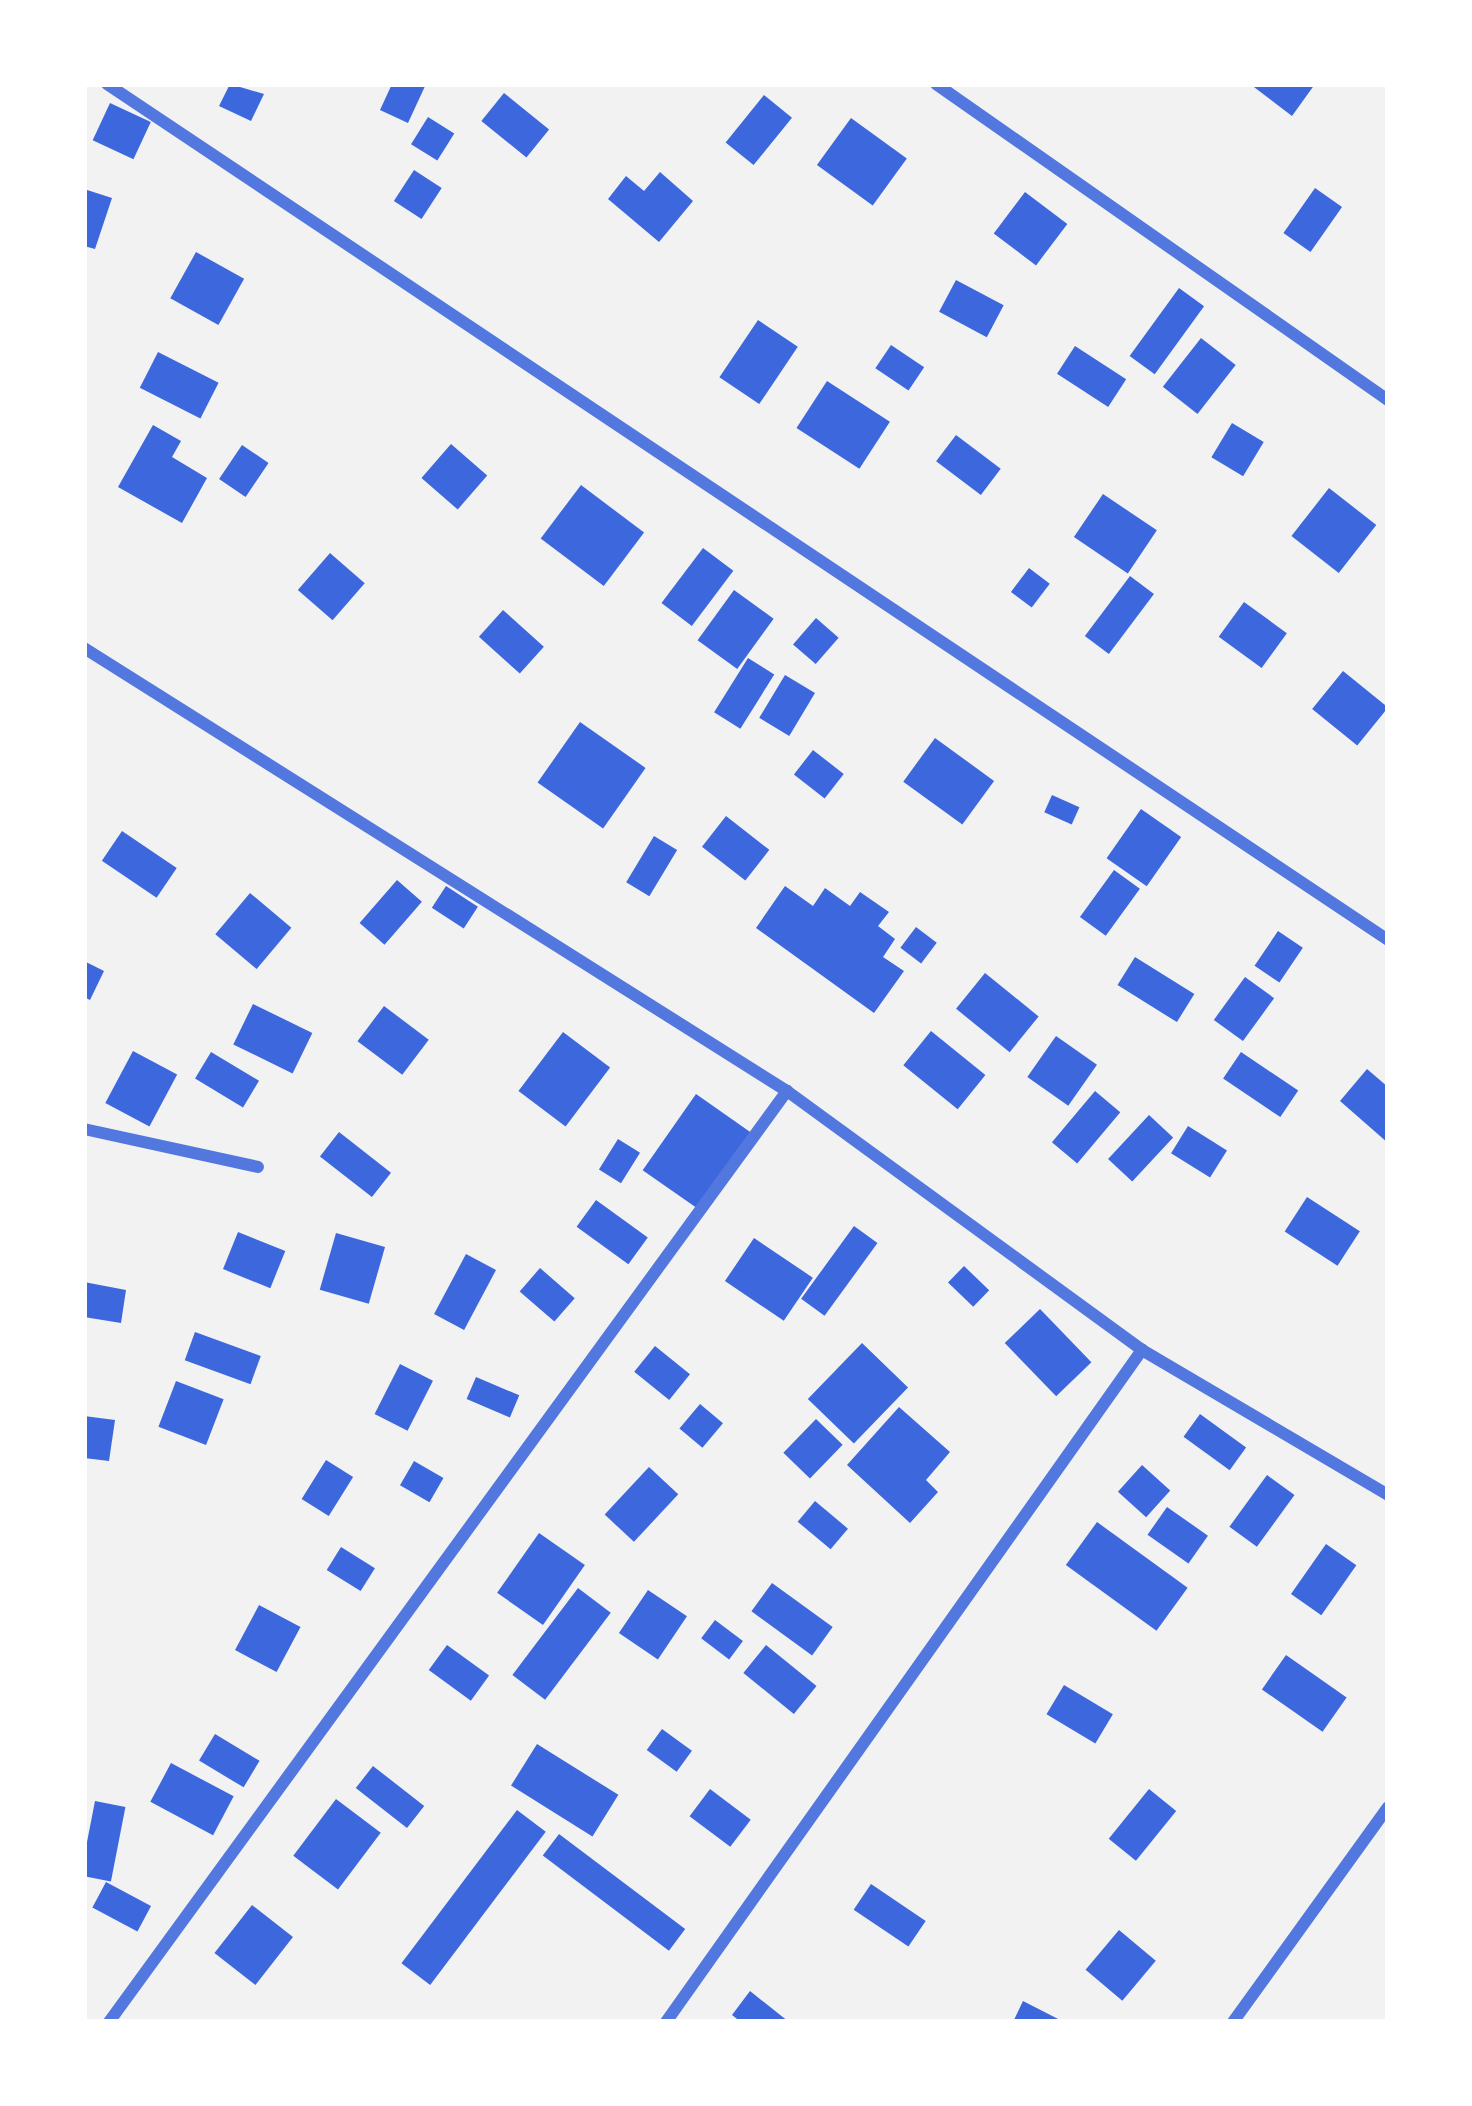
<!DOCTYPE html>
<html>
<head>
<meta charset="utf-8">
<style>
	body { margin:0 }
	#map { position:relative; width:1472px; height:2106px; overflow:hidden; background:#f2f2f2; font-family:Lato,sans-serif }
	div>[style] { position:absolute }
	.building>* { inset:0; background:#3d67dc; transform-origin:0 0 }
	.minor>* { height:12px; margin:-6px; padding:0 6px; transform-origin:6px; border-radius:6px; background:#5277de }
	span { translate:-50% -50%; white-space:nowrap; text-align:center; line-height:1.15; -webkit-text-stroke:10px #fff; paint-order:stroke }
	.frame { position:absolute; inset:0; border:87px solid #fff; pointer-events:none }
</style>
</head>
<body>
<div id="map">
	<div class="building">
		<div style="clip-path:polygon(230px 84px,264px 94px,251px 121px,219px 106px)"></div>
		<div style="clip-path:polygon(392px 84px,426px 84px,408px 123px,380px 110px)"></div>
		<div style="clip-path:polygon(1250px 84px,1315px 84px,1292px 116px)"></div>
		<div style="left:504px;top:93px;width:58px;height:36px;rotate:39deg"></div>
		<div style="left:764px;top:95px;width:36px;height:61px;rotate:39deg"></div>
		<div style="left:110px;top:103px;width:45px;height:41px;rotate:25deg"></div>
		<div style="left:428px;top:117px;width:31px;height:32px;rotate:32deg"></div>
		<div style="left:851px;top:118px;width:69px;height:58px;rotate:36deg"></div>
		<div style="left:414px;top:170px;width:33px;height:37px;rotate:33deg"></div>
		<div style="clip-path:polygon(660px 172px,693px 201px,659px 242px,608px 199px,626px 176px,644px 191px)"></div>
		<div style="left:1315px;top:188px;width:33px;height:55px;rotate:35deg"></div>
		<div style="clip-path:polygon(84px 189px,112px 198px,95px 249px,84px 246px)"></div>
		<div style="left:1025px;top:192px;width:53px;height:52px;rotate:37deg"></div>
		<div style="left:196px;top:252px;width:55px;height:53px;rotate:29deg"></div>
		<div style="left:956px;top:280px;width:54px;height:36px;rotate:28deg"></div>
		<div style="left:1179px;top:288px;width:31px;height:84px;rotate:36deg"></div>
		<div style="left:758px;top:320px;width:48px;height:69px;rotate:34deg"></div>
		<div style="left:1201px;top:338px;width:44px;height:62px;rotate:38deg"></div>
		<div style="left:891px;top:345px;width:40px;height:28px;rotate:34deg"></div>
		<div style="left:1075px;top:346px;width:61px;height:33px;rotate:33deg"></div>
		<div style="left:158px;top:352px;width:68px;height:40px;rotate:27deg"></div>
		<div style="left:827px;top:381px;width:75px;height:56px;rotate:33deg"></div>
		<div style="left:1232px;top:423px;width:37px;height:40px;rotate:31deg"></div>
		<div style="clip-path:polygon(153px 425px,181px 441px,172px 457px,207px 478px,182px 523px,118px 487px)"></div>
		<div style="left:956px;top:435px;width:56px;height:33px;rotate:37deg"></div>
		<div style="left:451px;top:444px;width:48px;height:45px;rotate:41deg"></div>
		<div style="left:242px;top:445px;width:32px;height:41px;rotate:34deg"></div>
		<div style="left:581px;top:485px;width:79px;height:67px;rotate:37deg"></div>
		<div style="left:1329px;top:488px;width:60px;height:61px;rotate:38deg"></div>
		<div style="left:1103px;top:494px;width:65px;height:52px;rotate:34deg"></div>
		<div style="left:703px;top:548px;width:38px;height:69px;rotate:37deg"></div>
		<div style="left:330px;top:553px;width:46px;height:49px;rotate:41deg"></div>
		<div style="left:1029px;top:568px;width:26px;height:30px;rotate:37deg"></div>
		<div style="left:1130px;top:576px;width:30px;height:75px;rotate:37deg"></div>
		<div style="left:734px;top:590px;width:49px;height:62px;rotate:36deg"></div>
		<div style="left:1244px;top:602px;width:53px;height:43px;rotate:36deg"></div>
		<div style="left:503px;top:610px;width:55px;height:36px;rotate:42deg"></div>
		<div style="left:816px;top:618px;width:30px;height:35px;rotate:41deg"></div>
		<div style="left:748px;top:658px;width:31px;height:64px;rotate:32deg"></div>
		<div style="left:1343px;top:671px;width:58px;height:49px;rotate:39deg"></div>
		<div style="left:785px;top:675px;width:35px;height:50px;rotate:31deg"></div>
		<div style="left:580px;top:722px;width:80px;height:74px;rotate:35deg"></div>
		<div style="left:935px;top:738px;width:73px;height:54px;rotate:36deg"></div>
		<div style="left:813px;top:750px;width:39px;height:31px;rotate:38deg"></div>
		<div style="left:1052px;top:795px;width:30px;height:19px;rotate:24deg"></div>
		<div style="left:1141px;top:809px;width:49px;height:60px;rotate:35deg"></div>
		<div style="left:726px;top:816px;width:55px;height:39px;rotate:38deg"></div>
		<div style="left:122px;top:831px;width:66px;height:36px;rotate:34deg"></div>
		<div style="left:654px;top:836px;width:27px;height:54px;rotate:31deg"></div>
		<div style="left:1114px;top:870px;width:32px;height:58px;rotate:36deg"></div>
		<div style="left:397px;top:880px;width:33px;height:57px;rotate:41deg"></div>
		<div style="left:446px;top:886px;width:38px;height:26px;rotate:33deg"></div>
		<div style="clip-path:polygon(785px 886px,813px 906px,825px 888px,850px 906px,860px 892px,889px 912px,878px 926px,895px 939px,883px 957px,904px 971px,874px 1013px,756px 928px)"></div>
		<div style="left:250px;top:893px;width:54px;height:54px;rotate:40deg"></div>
		<div style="left:916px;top:927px;width:26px;height:26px;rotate:37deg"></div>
		<div style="left:1278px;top:931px;width:30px;height:42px;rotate:34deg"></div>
		<div style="left:1135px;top:957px;width:70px;height:33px;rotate:32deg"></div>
		<div style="clip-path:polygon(84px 961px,104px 971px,90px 1000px,84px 997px)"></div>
		<div style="left:985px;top:973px;width:69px;height:46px;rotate:39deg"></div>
		<div style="left:1245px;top:977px;width:36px;height:53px;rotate:36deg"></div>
		<div style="left:253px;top:1004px;width:66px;height:45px;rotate:26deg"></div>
		<div style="left:384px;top:1006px;width:56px;height:44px;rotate:37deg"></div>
		<div style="left:931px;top:1031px;width:70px;height:44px;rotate:39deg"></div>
		<div style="left:563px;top:1032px;width:59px;height:74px;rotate:37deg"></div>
		<div style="left:1056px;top:1036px;width:50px;height:50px;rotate:35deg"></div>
		<div style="left:133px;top:1051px;width:50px;height:59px;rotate:28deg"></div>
		<div style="left:211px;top:1052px;width:56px;height:31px;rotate:31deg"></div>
		<div style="left:1241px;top:1052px;width:69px;height:32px;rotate:34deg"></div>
		<div style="clip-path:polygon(1367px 1069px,1388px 1087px,1388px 1143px,1340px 1101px)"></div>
		<div style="left:1095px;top:1091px;width:33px;height:67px;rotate:40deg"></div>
		<div style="left:696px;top:1094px;width:67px;height:93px;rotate:35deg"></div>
		<div style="left:1149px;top:1115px;width:33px;height:60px;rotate:43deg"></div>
		<div style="left:1188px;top:1126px;width:46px;height:32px;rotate:32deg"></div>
		<div style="left:339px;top:1132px;width:66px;height:31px;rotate:38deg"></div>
		<div style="left:618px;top:1139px;width:26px;height:36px;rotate:32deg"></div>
		<div style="left:1307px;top:1197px;width:63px;height:41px;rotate:33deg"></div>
		<div style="left:596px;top:1200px;width:64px;height:33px;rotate:36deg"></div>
		<div style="left:854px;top:1226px;width:29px;height:90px;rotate:36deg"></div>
		<div style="left:238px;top:1232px;width:51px;height:40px;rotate:22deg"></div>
		<div style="left:336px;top:1233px;width:51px;height:59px;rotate:16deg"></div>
		<div style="left:754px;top:1238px;width:71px;height:52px;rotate:34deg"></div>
		<div style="left:466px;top:1254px;width:34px;height:68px;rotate:28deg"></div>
		<div style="left:964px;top:1266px;width:35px;height:23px;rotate:44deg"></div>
		<div style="left:540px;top:1268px;width:46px;height:31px;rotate:41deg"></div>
		<div style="clip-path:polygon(84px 1282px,126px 1290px,121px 1323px,84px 1317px)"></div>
		<div style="left:1040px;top:1309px;width:74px;height:49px;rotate:46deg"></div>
		<div style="left:195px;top:1332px;width:70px;height:30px;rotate:20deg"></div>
		<div style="left:862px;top:1343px;width:64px;height:78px;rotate:44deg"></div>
		<div style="left:655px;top:1346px;width:45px;height:33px;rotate:39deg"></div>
		<div style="left:400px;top:1364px;width:37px;height:56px;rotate:27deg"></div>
		<div style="left:476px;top:1377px;width:47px;height:24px;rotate:23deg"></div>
		<div style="left:176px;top:1381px;width:51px;height:49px;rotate:21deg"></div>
		<div style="left:700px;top:1404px;width:30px;height:32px;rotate:40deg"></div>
		<div style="clip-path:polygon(899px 1407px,950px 1452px,926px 1480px,938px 1492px,910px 1523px,847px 1465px)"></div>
		<div style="left:1200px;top:1414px;width:57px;height:28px;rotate:36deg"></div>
		<div style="clip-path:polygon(84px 1416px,115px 1420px,109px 1461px,84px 1458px)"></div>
		<div style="left:816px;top:1419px;width:37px;height:47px;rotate:44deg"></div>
		<div style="left:326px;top:1460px;width:32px;height:46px;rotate:32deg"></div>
		<div style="left:414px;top:1461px;width:34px;height:28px;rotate:30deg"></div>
		<div style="left:1142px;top:1465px;width:38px;height:36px;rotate:42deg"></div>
		<div style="left:649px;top:1467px;width:40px;height:65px;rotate:43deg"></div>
		<div style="left:1267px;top:1475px;width:34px;height:64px;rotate:36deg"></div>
		<div style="left:815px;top:1501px;width:43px;height:27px;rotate:40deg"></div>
		<div style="left:1167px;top:1507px;width:50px;height:34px;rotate:35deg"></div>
		<div style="left:1097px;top:1522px;width:112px;height:53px;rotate:36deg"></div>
		<div style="left:539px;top:1533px;width:56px;height:73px;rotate:35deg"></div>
		<div style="left:1326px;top:1544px;width:37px;height:61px;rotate:35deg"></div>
		<div style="left:341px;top:1547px;width:40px;height:27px;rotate:32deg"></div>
		<div style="left:772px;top:1583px;width:75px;height:35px;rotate:36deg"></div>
		<div style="left:578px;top:1588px;width:41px;height:109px;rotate:37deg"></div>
		<div style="left:648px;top:1590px;width:47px;height:52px;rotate:34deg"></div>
		<div style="left:259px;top:1605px;width:47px;height:51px;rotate:28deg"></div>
		<div style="left:715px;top:1620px;width:35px;height:23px;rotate:37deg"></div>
		<div style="left:447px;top:1645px;width:52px;height:31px;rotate:36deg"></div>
		<div style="left:766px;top:1645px;width:65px;height:36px;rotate:39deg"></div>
		<div style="left:1286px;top:1655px;width:74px;height:42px;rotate:35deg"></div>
		<div style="left:1064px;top:1685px;width:57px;height:34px;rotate:31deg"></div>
		<div style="left:662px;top:1729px;width:37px;height:26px;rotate:36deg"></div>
		<div style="left:215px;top:1734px;width:52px;height:31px;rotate:31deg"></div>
		<div style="left:537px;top:1744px;width:96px;height:49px;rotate:32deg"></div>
		<div style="left:171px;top:1763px;width:71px;height:44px;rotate:28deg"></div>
		<div style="left:373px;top:1766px;width:65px;height:28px;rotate:38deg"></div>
		<div style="left:710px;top:1789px;width:51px;height:34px;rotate:37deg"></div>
		<div style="left:1149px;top:1789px;width:35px;height:64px;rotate:39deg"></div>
		<div style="left:336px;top:1799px;width:56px;height:71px;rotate:37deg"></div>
		<div style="left:95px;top:1801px;width:31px;height:76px;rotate:11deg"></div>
		<div style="left:517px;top:1810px;width:36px;height:192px;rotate:37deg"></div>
		<div style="left:559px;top:1834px;width:158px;height:27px;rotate:37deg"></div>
		<div style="left:106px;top:1882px;width:51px;height:29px;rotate:28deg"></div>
		<div style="left:871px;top:1884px;width:66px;height:31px;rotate:34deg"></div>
		<div style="left:252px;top:1905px;width:52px;height:61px;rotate:38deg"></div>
		<div style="left:1119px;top:1930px;width:48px;height:52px;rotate:40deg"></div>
		<div style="clip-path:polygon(750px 1991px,789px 2022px,741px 2022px,732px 2015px)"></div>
		<div style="clip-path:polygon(1023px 2001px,1064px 2022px,1013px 2022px)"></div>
	</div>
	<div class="minor">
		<div style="left:107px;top:84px;width:1541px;rotate:33.75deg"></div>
		<div style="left:936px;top:84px;width:552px;rotate:34.96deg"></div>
		<div style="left:84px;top:648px;width:831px;rotate:32.22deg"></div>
		<div style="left:787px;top:1091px;width:439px;rotate:36.1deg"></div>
		<div style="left:1142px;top:1350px;width:286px;rotate:30.5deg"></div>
		<div style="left:84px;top:1129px;width:178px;rotate:12.3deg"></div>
		<div style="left:109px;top:2022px;width:1152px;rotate:-53.94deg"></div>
		<div style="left:666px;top:2022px;width:824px;rotate:-54.69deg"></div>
		<div style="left:1233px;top:2022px;width:265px;rotate:-54.2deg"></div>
	</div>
	<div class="frame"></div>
</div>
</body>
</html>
